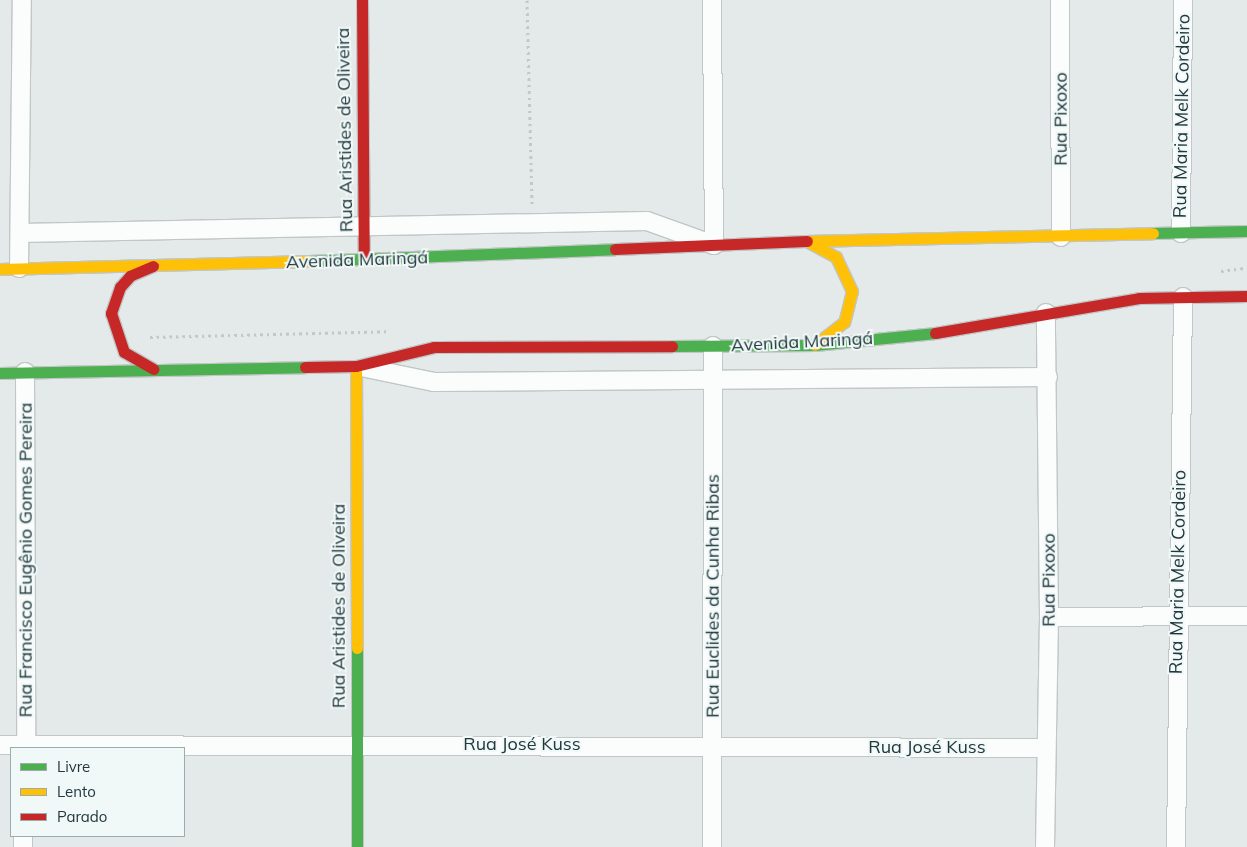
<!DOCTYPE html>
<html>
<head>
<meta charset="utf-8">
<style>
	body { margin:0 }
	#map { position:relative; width:1247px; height:847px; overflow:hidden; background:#e4e9e9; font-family:Mulish,sans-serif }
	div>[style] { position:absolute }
	.path>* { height:3px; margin-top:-1.5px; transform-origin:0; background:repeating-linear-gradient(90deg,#c1c8c9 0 2.5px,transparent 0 6.5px) }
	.roads { filter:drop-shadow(1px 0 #c1c6c6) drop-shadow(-1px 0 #c1c6c6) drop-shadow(0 1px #c1c6c6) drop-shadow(0 -1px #c1c6c6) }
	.street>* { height:18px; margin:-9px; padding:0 9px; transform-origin:9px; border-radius:9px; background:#fbfcfc }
	.fast>* { height:11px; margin:-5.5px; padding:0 5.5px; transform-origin:5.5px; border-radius:5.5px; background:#4caf50 }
	.slow>* { height:11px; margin:-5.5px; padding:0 5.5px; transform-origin:5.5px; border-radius:5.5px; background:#ffc107 }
	.jam>* { height:11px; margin:-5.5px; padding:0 5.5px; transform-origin:5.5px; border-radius:5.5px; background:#c62828 }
	span { translate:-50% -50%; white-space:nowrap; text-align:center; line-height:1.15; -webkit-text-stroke:4px #f1f8f8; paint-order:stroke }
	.street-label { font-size:18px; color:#21383d }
	.legend { position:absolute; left:10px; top:747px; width:175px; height:90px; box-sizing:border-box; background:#f1f8f8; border:1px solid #9eabad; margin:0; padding:6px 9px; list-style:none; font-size:15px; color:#21383d }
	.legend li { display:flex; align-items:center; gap:10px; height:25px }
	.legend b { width:25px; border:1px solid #9eabad }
</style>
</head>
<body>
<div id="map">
	<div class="path">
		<div style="left:527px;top:0;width:204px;rotate:88.6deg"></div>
		<div style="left:1221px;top:271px;width:26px;rotate:-7deg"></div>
		<div style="left:150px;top:337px;width:238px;rotate:-1.4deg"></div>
	</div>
	<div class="roads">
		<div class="street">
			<div style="left:1060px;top:0;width:237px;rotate:89.8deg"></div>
			<div style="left:20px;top:233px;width:627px;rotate:-1.1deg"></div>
			<div style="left:647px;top:221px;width:71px;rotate:19.7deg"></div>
			<div style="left:714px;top:245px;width:245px;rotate:-90.5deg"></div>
			<div style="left:1181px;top:233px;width:233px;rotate:-89.5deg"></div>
			<div style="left:19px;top:268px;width:268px;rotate:-89.4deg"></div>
			<div style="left:366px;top:368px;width:69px;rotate:11.6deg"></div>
			<div style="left:434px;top:382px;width:614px;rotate:-0.47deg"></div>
			<div style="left:25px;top:372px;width:376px;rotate:89.8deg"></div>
			<div style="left:1049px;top:617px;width:198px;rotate:-0.3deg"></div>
			<div style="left:0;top:745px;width:1044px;rotate:0.16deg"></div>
			<div style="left:23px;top:847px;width:11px;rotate:-90deg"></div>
			<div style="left:712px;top:847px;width:501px;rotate:-89.89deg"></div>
			<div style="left:1045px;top:847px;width:230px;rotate:-89deg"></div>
			<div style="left:1049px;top:617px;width:304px;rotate:-90.6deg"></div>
			<div style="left:1176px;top:847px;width:550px;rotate:-89.27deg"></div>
		</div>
		<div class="fast">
			<div style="left:1153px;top:233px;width:94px;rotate:-1.2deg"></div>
			<div style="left:309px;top:261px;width:306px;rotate:-2.2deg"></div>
			<div style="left:672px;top:346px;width:143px;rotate:-0.4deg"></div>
			<div style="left:815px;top:345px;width:121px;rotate:-5.7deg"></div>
			<div style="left:0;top:373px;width:305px;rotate:-1.1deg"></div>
			<div style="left:357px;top:648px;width:199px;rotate:90deg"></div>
		</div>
		<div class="slow">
			<div style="left:807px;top:241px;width:346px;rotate:-1.3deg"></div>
			<div style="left:808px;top:242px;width:32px;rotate:28deg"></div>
			<div style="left:836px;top:257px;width:38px;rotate:65deg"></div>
			<div style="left:852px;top:291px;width:32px;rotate:104deg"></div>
			<div style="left:844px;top:322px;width:37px;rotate:142deg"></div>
			<div style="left:0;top:269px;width:309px;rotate:-1.5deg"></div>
			<div style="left:356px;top:366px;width:282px;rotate:89.8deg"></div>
		</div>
		<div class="jam">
			<div style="left:362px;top:0;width:260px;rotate:89.6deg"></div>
			<div style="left:615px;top:249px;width:192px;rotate:-2.4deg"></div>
			<div style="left:153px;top:266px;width:25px;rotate:157deg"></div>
			<div style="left:130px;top:276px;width:15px;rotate:132deg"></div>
			<div style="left:120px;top:287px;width:28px;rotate:109deg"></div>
			<div style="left:111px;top:313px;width:41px;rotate:71.6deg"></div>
			<div style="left:124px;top:352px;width:34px;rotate:30deg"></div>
			<div style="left:935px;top:333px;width:207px;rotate:-9.7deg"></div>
			<div style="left:1139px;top:298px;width:108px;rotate:-1.1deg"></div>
			<div style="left:305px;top:367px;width:51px;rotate:-1.1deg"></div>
			<div style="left:356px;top:366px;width:80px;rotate:-13.7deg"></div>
			<div style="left:434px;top:347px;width:238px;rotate:-0.2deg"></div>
		</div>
	</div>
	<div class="street-label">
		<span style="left:1182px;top:116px;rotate:-89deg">Rua Maria Melk Cordeiro</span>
		<span style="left:1061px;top:119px;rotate:-90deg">Rua Pixoxo</span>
		<span style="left:345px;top:130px;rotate:-91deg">Rua Aristides de Oliveira</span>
		<span style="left:357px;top:260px;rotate:-2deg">Avenida Maringá</span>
		<span style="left:802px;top:342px;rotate:-3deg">Avenida Maringá</span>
		<span style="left:26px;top:560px;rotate:-90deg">Rua Francisco Eugênio Gomes Pereira</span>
		<span style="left:1178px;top:572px;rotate:-89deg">Rua Maria Melk Cordeiro</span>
		<span style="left:1049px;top:580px;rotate:-90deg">Rua Pixoxo</span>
		<span style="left:713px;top:596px;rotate:-90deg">Rua Euclides da Cunha Ribas</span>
		<span style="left:339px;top:606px;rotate:-90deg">Rua Aristides de Oliveira</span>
		<span style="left:522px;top:744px">Rua José Kuss</span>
		<span style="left:927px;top:747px">Rua José Kuss</span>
	</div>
	<ul class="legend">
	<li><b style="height:6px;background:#4caf50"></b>Livre</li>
	<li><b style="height:6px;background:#ffc107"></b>Lento</li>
	<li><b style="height:6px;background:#c62828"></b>Parado</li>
	</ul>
</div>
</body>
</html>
